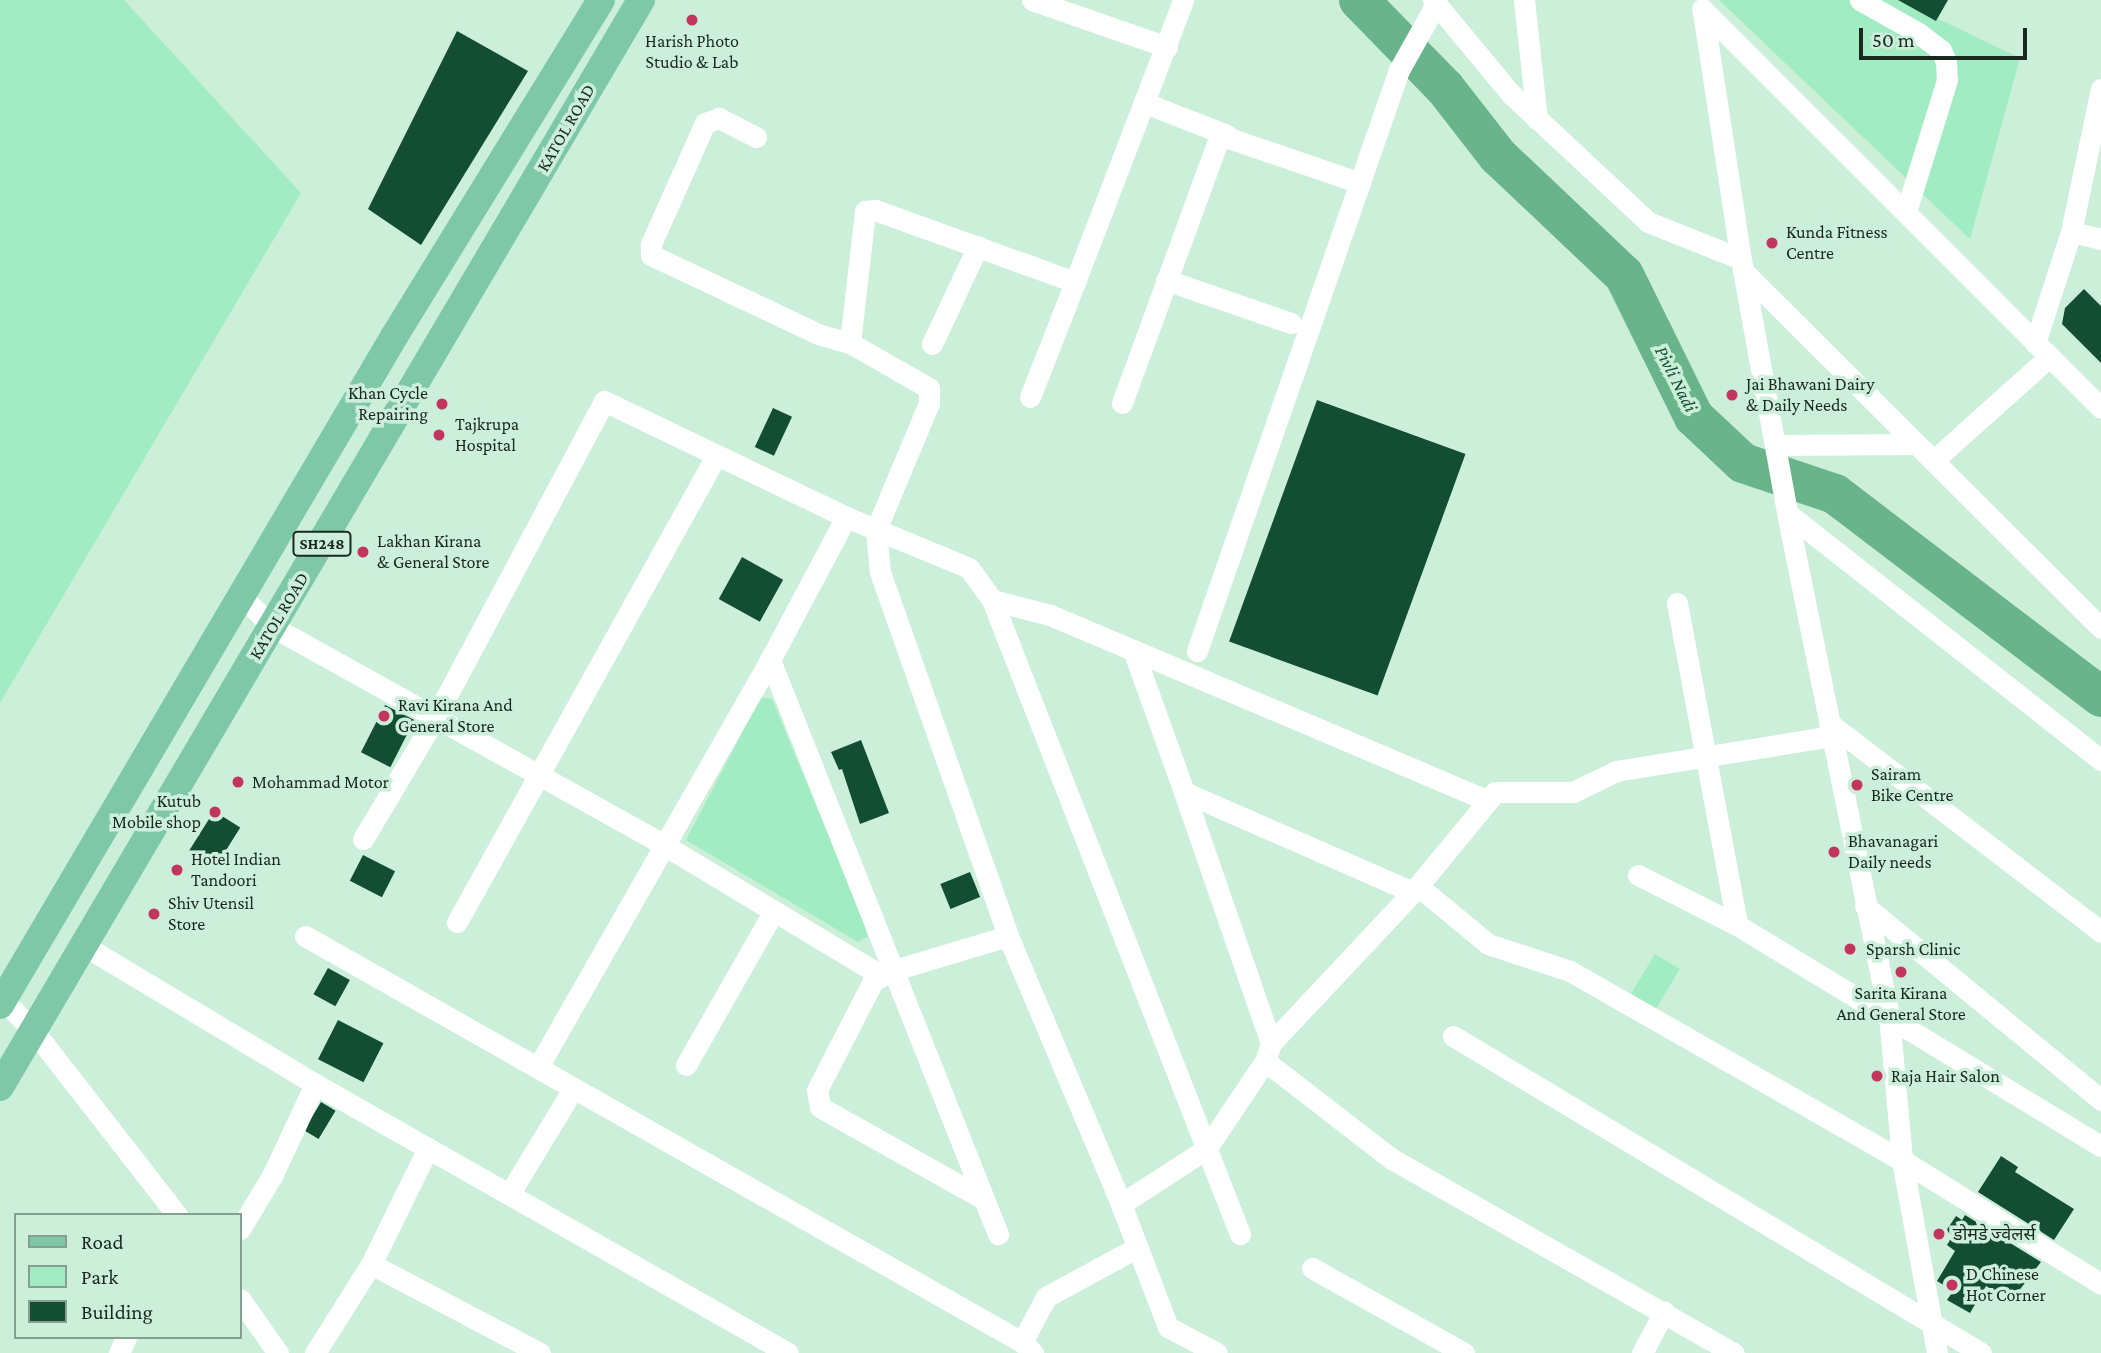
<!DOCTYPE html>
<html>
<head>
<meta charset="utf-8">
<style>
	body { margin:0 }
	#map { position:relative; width:2101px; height:1353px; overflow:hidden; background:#ccefda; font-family:"Crimson Pro","Noto Sans Devanagari",serif }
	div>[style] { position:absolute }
	.green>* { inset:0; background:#a1ecc2; transform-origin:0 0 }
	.river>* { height:40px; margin:-20px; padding:0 20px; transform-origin:20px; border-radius:20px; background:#6ab48c }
	.building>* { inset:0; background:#134e33; transform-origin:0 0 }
	.minor>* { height:21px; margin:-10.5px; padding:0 10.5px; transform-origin:10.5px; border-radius:10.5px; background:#fff }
	.major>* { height:28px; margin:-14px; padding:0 14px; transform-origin:14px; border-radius:14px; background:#7ec8a8 }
	.dots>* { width:19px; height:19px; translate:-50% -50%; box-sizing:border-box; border:4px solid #ccefda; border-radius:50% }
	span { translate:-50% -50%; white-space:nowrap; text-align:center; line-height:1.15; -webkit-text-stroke:7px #ccefda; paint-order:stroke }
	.shield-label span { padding:2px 5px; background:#ccefda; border:2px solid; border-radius:5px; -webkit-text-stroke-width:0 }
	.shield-label { font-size:16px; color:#1a2820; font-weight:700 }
	.poi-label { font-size:18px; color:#1a2820 }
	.left { translate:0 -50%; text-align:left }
	.right { translate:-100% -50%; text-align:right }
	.street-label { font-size:18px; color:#1a2820 }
	.water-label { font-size:19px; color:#134d33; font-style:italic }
	.legend { position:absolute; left:14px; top:1213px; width:228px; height:126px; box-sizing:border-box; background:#ccefda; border:2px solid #859f90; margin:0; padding:9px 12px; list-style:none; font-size:21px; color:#1a2820 }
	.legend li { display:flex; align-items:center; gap:14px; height:35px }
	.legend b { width:35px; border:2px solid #859f90 }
	.scale { position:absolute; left:1859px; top:28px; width:168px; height:32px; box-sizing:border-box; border:4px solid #1a2820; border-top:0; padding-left:9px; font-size:21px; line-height:24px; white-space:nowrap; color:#1a2820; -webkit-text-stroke:5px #ccefda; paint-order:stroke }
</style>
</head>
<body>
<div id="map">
	<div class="green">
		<div style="clip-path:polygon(0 0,124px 0,301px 193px,0 703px)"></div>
		<div style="clip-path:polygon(1719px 0,1899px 0,2020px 58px,1970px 239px)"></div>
		<div style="clip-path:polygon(761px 697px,772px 699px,865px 924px,867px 937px,858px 942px,686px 840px)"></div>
		<div style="left:1655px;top:954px;width:29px;height:50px;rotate:31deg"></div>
	</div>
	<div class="river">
		<div style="left:1359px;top:0;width:123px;rotate:45.7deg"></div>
		<div style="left:1445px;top:88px;width:86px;rotate:52.1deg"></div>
		<div style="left:1498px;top:156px;width:173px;rotate:43.4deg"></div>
		<div style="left:1624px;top:275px;width:158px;rotate:63.8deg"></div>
		<div style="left:1694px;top:417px;width:67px;rotate:43.2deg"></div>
		<div style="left:1743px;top:463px;width:97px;rotate:18.6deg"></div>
		<div style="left:1835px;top:494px;width:335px;rotate:37.3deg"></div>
	</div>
	<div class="building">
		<div style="clip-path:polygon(1898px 0,1948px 0,1936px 21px)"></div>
		<div style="clip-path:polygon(457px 31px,528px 71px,421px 245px,368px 209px)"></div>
		<div style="clip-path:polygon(2084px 289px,2101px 306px,2101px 363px,2062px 324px,2065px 308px)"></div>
		<div style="left:1317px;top:400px;width:158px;height:257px;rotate:20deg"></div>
		<div style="left:773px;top:408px;width:21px;height:43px;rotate:25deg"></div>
		<div style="left:742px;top:557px;width:47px;height:48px;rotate:29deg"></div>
		<div style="left:385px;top:705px;width:33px;height:53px;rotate:27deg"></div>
		<div style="clip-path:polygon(861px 740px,889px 813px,860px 824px,842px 769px,839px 770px,831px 752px)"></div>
		<div style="left:214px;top:811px;width:31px;height:47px;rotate:32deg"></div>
		<div style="left:363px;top:855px;width:36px;height:29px;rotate:27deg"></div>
		<div style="left:970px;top:872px;width:27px;height:32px;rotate:68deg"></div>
		<div style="left:328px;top:968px;width:25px;height:30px;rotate:29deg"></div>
		<div style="left:338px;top:1020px;width:51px;height:44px;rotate:27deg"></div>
		<div style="left:321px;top:1102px;width:17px;height:33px;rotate:31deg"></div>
		<div style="clip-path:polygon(2001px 1156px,2018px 1167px,2015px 1172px,2074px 1209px,2054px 1240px,1978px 1192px)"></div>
		<div style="clip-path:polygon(1965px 1215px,2041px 1262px,2011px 1301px,1986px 1286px,1970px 1313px,1947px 1300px,1953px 1291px,1937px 1281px,1955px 1251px,1947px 1245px,1953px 1235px,1946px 1231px,1956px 1216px,1962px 1220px)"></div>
	</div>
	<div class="minor">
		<div style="left:1032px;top:0;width:143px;rotate:19.2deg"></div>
		<div style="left:1433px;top:0;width:124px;rotate:50.3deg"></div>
		<div style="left:1512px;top:95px;width:186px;rotate:43deg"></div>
		<div style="left:1648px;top:222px;width:100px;rotate:21.7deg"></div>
		<div style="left:1524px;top:0;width:120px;rotate:83.8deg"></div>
		<div style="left:1860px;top:0;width:65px;rotate:29.3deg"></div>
		<div style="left:1917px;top:32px;width:30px;rotate:37deg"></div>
		<div style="left:1941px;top:50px;width:13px;rotate:67deg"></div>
		<div style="left:1946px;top:62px;width:18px;rotate:87deg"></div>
		<div style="left:1947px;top:80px;width:138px;rotate:107.3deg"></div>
		<div style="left:1702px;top:9px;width:564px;rotate:45deg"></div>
		<div style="left:1703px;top:12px;width:250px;rotate:81.3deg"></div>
		<div style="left:1741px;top:259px;width:258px;rotate:79.7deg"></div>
		<div style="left:1787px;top:513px;width:513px;rotate:78.54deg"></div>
		<div style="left:1889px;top:1016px;width:145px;rotate:84.8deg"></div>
		<div style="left:1902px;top:1160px;width:196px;rotate:79.7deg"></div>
		<div style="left:1145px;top:103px;width:88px;rotate:21.3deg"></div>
		<div style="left:756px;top:137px;width:42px;rotate:-152.8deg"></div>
		<div style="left:719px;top:118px;width:15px;rotate:160deg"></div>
		<div style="left:705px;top:123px;width:133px;rotate:114.1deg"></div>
		<div style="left:651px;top:244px;width:11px;rotate:90deg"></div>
		<div style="left:651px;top:255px;width:185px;rotate:25.3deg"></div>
		<div style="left:818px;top:334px;width:33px;rotate:16deg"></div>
		<div style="left:850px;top:343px;width:133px;rotate:-83.5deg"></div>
		<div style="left:865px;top:211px;width:10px;rotate:-6deg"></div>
		<div style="left:875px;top:210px;width:213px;rotate:19.8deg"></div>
		<div style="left:1075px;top:282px;width:302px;rotate:-69deg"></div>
		<div style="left:2071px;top:232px;width:31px;rotate:13deg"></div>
		<div style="left:1744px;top:272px;width:504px;rotate:44.92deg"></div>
		<div style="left:1166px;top:280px;width:132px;rotate:19deg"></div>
		<div style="left:850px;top:343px;width:91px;rotate:29.7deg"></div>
		<div style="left:929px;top:388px;width:15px;rotate:90deg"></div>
		<div style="left:929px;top:403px;width:138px;rotate:112.7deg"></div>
		<div style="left:876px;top:530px;width:42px;rotate:84.6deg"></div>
		<div style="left:880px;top:572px;width:386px;rotate:70.6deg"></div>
		<div style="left:2035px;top:343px;width:117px;rotate:-72deg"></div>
		<div style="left:2071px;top:232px;width:146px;rotate:-78.2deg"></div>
		<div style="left:932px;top:344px;width:108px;rotate:-64.9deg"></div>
		<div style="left:1030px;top:397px;width:123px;rotate:-68.6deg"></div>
		<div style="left:1122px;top:403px;width:285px;rotate:-69.9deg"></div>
		<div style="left:1220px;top:135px;width:148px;rotate:18.9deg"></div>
		<div style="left:1775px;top:445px;width:141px;rotate:-0.4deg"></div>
		<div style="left:1933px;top:461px;width:157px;rotate:-41.9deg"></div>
		<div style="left:1787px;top:513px;width:400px;rotate:38.2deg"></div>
		<div style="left:241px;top:596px;width:45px;rotate:44.1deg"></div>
		<div style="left:273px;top:627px;width:448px;rotate:29.1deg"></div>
		<div style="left:664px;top:845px;width:252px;rotate:31deg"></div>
		<div style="left:992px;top:600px;width:60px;rotate:14.5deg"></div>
		<div style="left:1050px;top:615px;width:90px;rotate:22.9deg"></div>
		<div style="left:1133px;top:650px;width:151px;rotate:70.2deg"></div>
		<div style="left:1184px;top:792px;width:250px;rotate:23.6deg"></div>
		<div style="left:1413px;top:892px;width:207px;rotate:133.2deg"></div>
		<div style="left:1271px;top:1043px;width:19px;rotate:108deg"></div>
		<div style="left:1265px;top:1061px;width:106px;rotate:123.8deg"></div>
		<div style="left:1206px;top:1149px;width:101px;rotate:147.1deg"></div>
		<div style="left:1121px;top:1204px;width:132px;rotate:69.1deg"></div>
		<div style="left:1168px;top:1327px;width:55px;rotate:28deg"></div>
		<div style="left:1677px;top:603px;width:328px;rotate:79.4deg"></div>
		<div style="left:1737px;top:925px;width:426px;rotate:31.3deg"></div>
		<div style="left:1133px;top:650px;width:384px;rotate:23deg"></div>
		<div style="left:1197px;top:651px;width:615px;rotate:-70.83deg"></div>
		<div style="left:1399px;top:70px;width:76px;rotate:-60.7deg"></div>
		<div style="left:770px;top:660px;width:618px;rotate:68.34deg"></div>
		<div style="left:1829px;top:723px;width:343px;rotate:37.5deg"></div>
		<div style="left:1184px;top:792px;width:266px;rotate:70.9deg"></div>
		<div style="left:363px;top:839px;width:141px;rotate:-59.2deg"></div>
		<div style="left:435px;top:718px;width:359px;rotate:-61.9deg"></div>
		<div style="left:604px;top:401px;width:268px;rotate:25.6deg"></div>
		<div style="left:846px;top:517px;width:133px;rotate:22.5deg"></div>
		<div style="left:969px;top:568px;width:39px;rotate:54deg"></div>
		<div style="left:992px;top:600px;width:681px;rotate:68.64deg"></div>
		<div style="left:1638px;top:875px;width:111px;rotate:26.8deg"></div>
		<div style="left:1418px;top:886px;width:91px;rotate:39.6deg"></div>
		<div style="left:1488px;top:944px;width:86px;rotate:18.2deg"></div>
		<div style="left:1570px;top:971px;width:382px;rotate:29.7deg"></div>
		<div style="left:1902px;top:1160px;width:234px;rotate:31.9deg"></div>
		<div style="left:1413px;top:892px;width:129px;rotate:-50.6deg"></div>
		<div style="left:1495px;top:792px;width:78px"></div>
		<div style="left:1573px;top:792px;width:48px;rotate:-26deg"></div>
		<div style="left:1616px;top:771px;width:218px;rotate:-9.2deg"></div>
		<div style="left:1865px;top:906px;width:306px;rotate:39.4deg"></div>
		<div style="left:457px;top:922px;width:533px;rotate:-60.93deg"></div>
		<div style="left:305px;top:936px;width:824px;rotate:29.52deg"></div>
		<div style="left:1022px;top:1342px;width:16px;rotate:45deg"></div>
		<div style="left:83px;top:945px;width:270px;rotate:30.9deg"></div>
		<div style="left:315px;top:1084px;width:544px;rotate:29.63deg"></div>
		<div style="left:3px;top:1000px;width:42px;rotate:45deg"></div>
		<div style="left:33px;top:1030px;width:234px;rotate:52.1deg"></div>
		<div style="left:1453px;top:1036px;width:616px;rotate:30.98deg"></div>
		<div style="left:1265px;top:1061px;width:160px;rotate:37.7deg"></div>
		<div style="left:1392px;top:1159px;width:393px;rotate:29.6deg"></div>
		<div style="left:686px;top:1065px;width:177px;rotate:-60.3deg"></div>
		<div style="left:538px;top:1067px;width:468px;rotate:-60.3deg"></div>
		<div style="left:770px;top:660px;width:162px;rotate:-62deg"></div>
		<div style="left:510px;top:1193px;width:122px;rotate:-58.8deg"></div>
		<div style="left:982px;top:1198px;width:186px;rotate:-150.7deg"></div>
		<div style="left:820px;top:1107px;width:17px;rotate:-100deg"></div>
		<div style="left:817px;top:1090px;width:123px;rotate:-62.8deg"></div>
		<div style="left:873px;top:981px;width:21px;rotate:-29deg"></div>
		<div style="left:891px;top:971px;width:122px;rotate:-16.7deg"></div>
		<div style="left:1008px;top:936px;width:291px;rotate:67.1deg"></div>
		<div style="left:240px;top:1229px;width:62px;rotate:-58.9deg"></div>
		<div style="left:272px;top:1176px;width:102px;rotate:-64.9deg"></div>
		<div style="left:371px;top:1264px;width:191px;rotate:27.8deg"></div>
		<div style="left:1312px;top:1268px;width:174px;rotate:29.2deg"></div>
		<div style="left:240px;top:1299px;width:66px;rotate:54.9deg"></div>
		<div style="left:1022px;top:1342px;width:51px;rotate:-61.9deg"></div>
		<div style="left:1046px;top:1297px;width:102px;rotate:-28.6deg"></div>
		<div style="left:119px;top:1353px;width:17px;rotate:-66deg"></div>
		<div style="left:315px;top:1353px;width:105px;rotate:-57.8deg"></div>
		<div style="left:371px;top:1264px;width:129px;rotate:-63.8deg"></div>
		<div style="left:1642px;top:1353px;width:47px;rotate:-61.8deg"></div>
	</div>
	<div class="major">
		<div style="left:0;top:1005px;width:778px;rotate:-59.48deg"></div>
		<div style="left:395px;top:335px;width:393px;rotate:-58.4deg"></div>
		<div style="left:0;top:1087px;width:1262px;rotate:-59.47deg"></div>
	</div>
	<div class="dots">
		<div style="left:692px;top:20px;background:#c4355d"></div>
		<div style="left:1772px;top:243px;background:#c4355d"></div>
		<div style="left:1732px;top:395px;background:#c4355d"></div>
		<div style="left:442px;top:404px;background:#c4355d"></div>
		<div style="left:439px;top:435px;background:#c4355d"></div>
		<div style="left:363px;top:552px;background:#c4355d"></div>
		<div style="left:384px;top:716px;background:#c4355d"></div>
		<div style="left:238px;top:782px;background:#c4355d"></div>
		<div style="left:1857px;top:785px;background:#c4355d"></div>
		<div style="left:215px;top:812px;background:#c4355d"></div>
		<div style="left:1834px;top:852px;background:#c4355d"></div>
		<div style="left:177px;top:870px;background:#c4355d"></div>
		<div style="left:154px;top:914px;background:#c4355d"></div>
		<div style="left:1850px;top:949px;background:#c4355d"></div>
		<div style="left:1901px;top:972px;background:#c4355d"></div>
		<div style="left:1877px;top:1076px;background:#c4355d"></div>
		<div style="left:1939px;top:1234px;background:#c4355d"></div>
		<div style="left:1952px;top:1285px;background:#c4355d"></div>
	</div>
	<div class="shield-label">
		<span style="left:322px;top:544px">SH248</span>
	</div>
	<div class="poi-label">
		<span style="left:692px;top:52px">Harish Photo<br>Studio &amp; Lab</span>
		<span class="left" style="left:1786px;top:243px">Kunda Fitness<br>Centre</span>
		<span class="left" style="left:1746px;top:395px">Jai Bhawani Dairy<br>&amp; Daily Needs</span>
		<span class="right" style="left:428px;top:404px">Khan Cycle<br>Repairing</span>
		<span class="left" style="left:455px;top:435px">Tajkrupa<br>Hospital</span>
		<span class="left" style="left:377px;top:552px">Lakhan Kirana<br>&amp; General Store</span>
		<span class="left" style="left:398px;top:716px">Ravi Kirana And<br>General Store</span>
		<span class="left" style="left:1871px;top:785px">Sairam<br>Bike Centre</span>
		<span class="left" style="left:252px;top:782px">Mohammad Motor</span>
		<span class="right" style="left:201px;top:812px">Kutub<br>Mobile shop</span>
		<span class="left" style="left:1848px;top:852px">Bhavanagari<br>Daily needs</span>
		<span class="left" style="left:191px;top:870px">Hotel Indian<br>Tandoori</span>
		<span class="left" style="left:168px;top:914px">Shiv Utensil<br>Store</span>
		<span class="left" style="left:1866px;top:949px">Sparsh Clinic</span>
		<span style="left:1901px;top:1004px">Sarita Kirana<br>And General Store</span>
		<span class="left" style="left:1891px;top:1076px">Raja Hair Salon</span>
		<span class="left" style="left:1953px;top:1234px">डोमडे ज्वेलर्स</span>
		<span class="left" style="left:1966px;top:1285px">D Chinese<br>Hot Corner</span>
	</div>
	<div class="street-label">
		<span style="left:566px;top:128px;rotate:-60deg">KATOL ROAD</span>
		<span style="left:279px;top:616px;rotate:-59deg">KATOL ROAD</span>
	</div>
	<div class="water-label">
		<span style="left:1676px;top:379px;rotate:63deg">Pivli Nadi</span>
	</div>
	<ul class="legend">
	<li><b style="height:9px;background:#7ec8a8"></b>Road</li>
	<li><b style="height:19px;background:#a1ecc2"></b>Park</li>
	<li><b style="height:19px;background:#134e33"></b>Building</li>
	</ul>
	<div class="scale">50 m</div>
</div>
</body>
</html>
